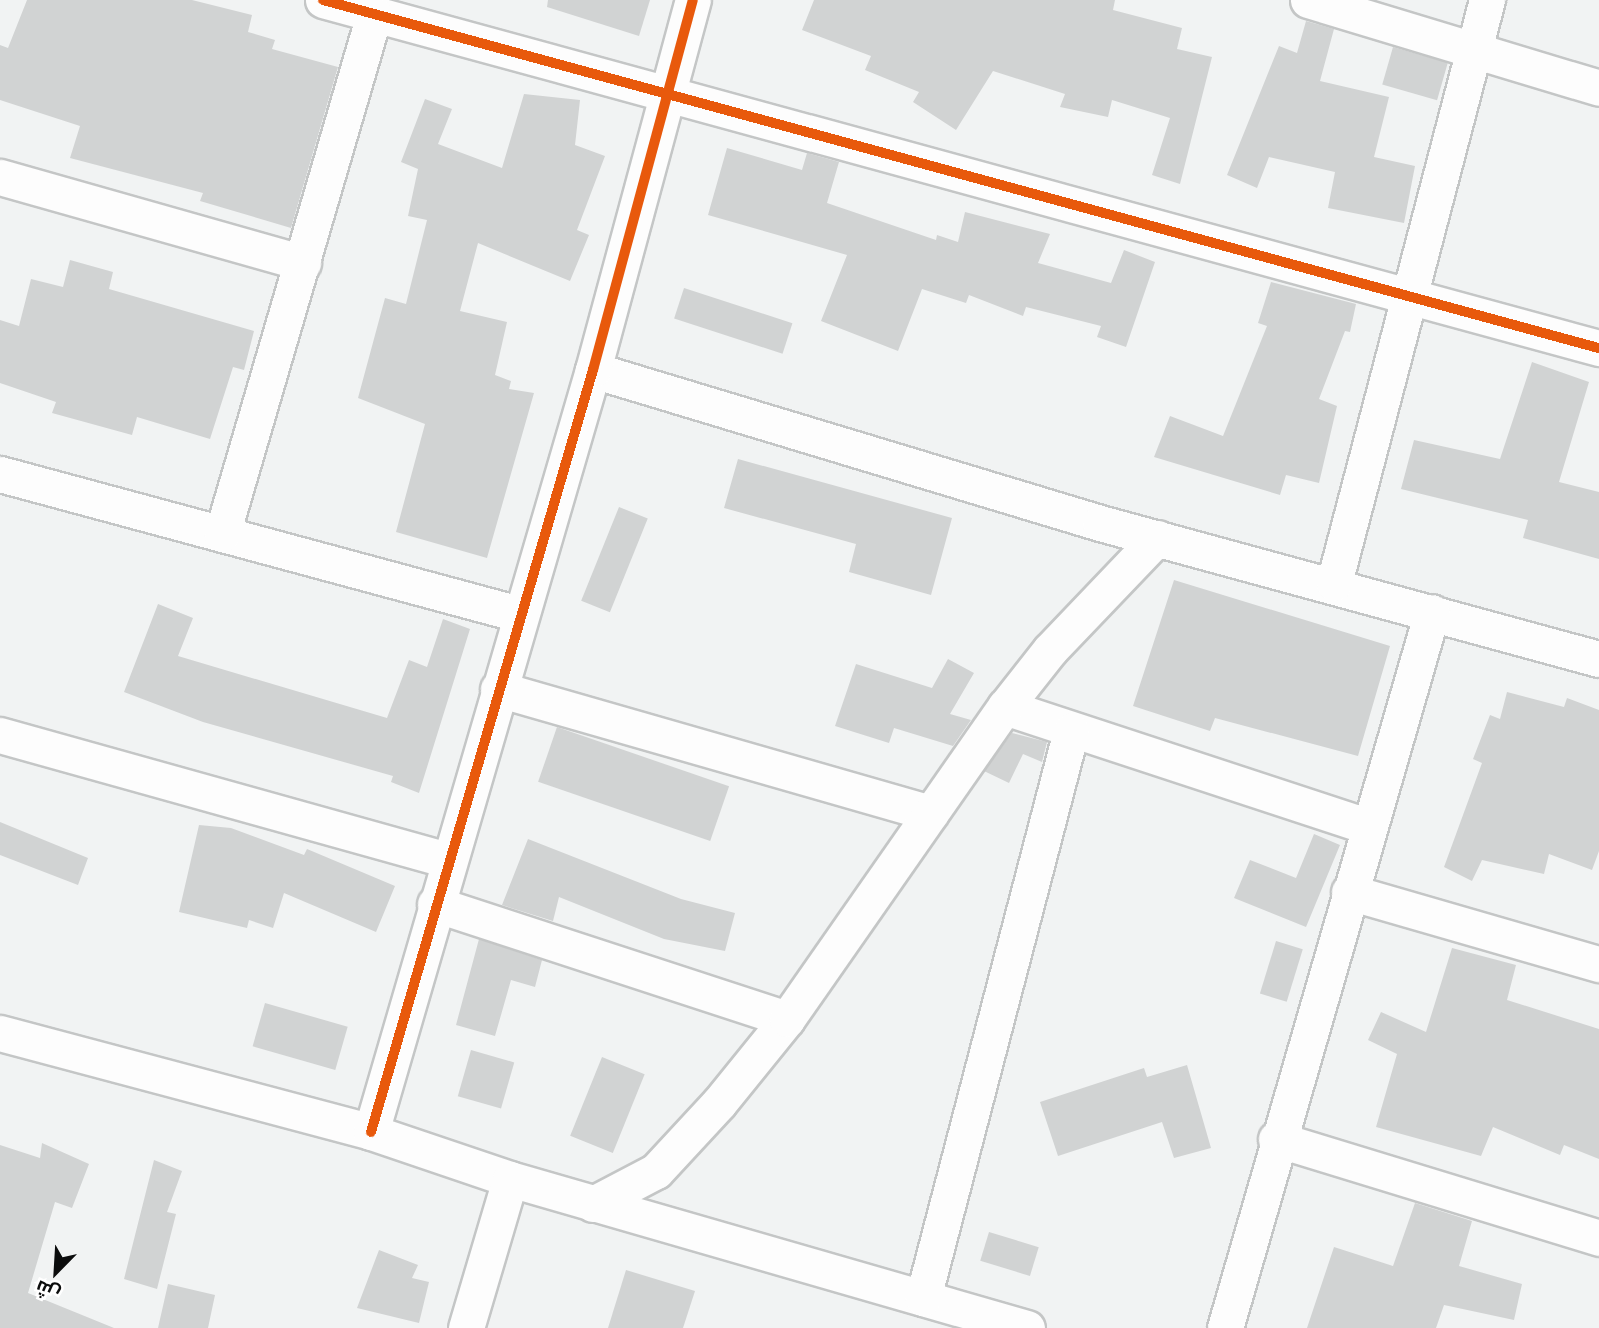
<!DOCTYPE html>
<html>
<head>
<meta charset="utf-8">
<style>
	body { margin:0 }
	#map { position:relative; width:1599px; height:1328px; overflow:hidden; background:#f1f3f3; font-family:Ubuntu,Cairo,sans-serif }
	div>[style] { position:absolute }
	.building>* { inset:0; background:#d1d3d3; transform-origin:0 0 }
	.roads { filter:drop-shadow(2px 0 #c4c6c6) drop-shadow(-2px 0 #c4c6c6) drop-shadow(0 2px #c4c6c6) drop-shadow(0 -2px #c4c6c6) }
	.street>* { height:35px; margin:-17.5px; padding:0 17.5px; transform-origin:17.5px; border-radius:17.5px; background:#fdfdfd }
	.cycleway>* { height:10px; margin:-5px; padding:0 5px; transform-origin:5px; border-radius:5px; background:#e8590c }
	span { translate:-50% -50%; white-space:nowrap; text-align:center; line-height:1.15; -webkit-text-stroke:5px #fff; paint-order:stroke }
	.north { position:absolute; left:21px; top:1237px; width:70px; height:70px; -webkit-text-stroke:5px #fff; paint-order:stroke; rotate:204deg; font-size:19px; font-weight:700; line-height:28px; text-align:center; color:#0b0c0c }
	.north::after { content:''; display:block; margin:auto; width:24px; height:32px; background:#0b0c0c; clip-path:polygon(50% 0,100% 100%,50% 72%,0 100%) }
</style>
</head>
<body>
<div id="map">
	<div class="building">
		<div style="clip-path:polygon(27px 0,192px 0,252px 15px,248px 32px,275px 40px,272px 49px,338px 67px,291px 228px,200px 201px,203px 193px,70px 158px,80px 126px,0 100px,0 45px,8px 48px)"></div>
		<div style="clip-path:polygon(548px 0,650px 0,639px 36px,547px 7px)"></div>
		<div style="clip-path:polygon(814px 0,1115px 0,1113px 10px,1182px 28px,1177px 49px,1212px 57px,1180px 184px,1152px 175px,1170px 118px,1112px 100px,1108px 117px,1060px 107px,1065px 94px,993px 71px,956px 130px,913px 102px,919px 92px,865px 70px,871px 56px,802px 30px)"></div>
		<div style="clip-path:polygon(1306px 21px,1334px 29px,1320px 81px,1389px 97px,1374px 157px,1415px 166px,1404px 223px,1328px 208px,1335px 172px,1269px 157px,1257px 188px,1227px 175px,1279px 46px,1297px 53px)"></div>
		<div style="left:1393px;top:47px;width:57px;height:39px;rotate:16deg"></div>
		<div style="clip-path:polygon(524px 94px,580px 100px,575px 145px,605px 156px,577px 230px,589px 235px,570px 281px,478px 243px,460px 311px,507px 322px,495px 375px,511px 381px,509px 389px,534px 393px,487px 558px,396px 532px,425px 424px,358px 398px,385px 298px,406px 304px,427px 220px,408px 216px,418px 169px,401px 162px,425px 99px,452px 109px,438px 144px,502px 168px)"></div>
		<div style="clip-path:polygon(727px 148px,802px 170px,807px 153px,839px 162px,827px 203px,936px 240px,937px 235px,958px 242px,965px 212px,1050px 234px,1038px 263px,1111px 283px,1124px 250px,1155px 262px,1126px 347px,1097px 337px,1101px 326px,1026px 307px,1023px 316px,969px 295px,966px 303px,922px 289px,898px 351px,821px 321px,847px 255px,708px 215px)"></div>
		<div style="clip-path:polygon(70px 260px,113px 272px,109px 289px,254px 331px,244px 370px,233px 367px,210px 439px,137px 417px,132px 435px,52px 413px,56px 402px,0 383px,0 320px,19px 326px,31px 279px,63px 287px)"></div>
		<div style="clip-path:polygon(1271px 282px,1356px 304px,1350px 332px,1345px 331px,1319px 399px,1337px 406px,1319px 483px,1286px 475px,1280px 495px,1154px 457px,1170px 416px,1223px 436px,1267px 326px,1258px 323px)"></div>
		<div style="left:684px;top:288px;width:114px;height:32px;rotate:18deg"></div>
		<div style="clip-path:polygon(1532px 362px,1589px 382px,1559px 482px,1599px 492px,1599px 559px,1523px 538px,1528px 520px,1401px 489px,1414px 440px,1500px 459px)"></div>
		<div style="clip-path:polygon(738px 459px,952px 518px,931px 595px,849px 572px,856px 544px,724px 508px)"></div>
		<div style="left:619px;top:507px;width:31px;height:101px;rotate:22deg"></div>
		<div style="clip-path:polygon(1174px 580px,1390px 646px,1358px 756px,1215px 718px,1210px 731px,1133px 706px)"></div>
		<div style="clip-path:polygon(158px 604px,193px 618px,178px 656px,387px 718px,409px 660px,427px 667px,443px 619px,470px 629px,419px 793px,391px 782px,393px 776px,203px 722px,124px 692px)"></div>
		<div style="clip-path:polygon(948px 659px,974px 673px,950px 714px,971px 720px,953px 746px,894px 728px,889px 743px,835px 726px,856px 664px,932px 688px)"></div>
		<div style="clip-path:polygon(1507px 692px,1564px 707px,1567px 698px,1599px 710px,1599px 851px,1592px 870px,1549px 854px,1544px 874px,1482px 860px,1472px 881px,1444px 867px,1482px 763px,1473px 759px,1490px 715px,1500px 719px)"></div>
		<div style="left:557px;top:727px;width:182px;height:58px;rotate:19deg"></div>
		<div style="clip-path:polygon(1012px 733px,1047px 742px,1042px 762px,1023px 754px,1009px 783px,984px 771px)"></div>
		<div style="clip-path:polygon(0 822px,88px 858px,78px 885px,0 855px)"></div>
		<div style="clip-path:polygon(199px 825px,231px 828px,304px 855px,307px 849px,395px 886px,376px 932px,284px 893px,273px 928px,249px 920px,247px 928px,179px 912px)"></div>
		<div style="clip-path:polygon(1314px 834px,1340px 845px,1306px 927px,1234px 898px,1250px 860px,1296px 878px)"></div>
		<div style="clip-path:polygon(528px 839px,681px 899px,735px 913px,725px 951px,664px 939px,559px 897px,553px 921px,502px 905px)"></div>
		<div style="clip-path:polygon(479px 939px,542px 960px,535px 987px,511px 980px,495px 1036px,456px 1025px)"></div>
		<div style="left:1276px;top:941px;width:28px;height:55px;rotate:17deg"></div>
		<div style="clip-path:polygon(1452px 948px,1516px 965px,1507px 1000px,1599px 1029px,1599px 1159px,1564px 1145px,1560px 1155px,1493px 1127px,1481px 1156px,1376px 1127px,1397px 1054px,1368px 1040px,1381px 1012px,1426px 1032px)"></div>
		<div style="left:265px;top:1003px;width:86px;height:45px;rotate:16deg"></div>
		<div style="left:471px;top:1050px;width:45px;height:48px;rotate:16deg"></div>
		<div style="left:602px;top:1057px;width:46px;height:85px;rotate:22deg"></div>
		<div style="clip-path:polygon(1187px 1065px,1211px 1148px,1174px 1158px,1162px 1122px,1058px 1156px,1040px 1102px,1144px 1068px,1147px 1077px)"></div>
		<div style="clip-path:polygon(42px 1143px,89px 1164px,72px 1208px,55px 1202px,28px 1293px,114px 1328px,0 1328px,0 1145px,40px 1158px)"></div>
		<div style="clip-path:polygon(154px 1160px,182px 1171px,167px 1212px,176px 1214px,157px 1289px,124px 1279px)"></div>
		<div style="clip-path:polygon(1415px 1203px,1472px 1221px,1459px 1266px,1522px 1284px,1514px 1320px,1444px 1305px,1436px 1328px,1307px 1328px,1334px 1247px,1393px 1266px)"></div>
		<div style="left:989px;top:1232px;width:52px;height:30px;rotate:17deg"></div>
		<div style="clip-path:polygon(379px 1250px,418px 1265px,412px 1278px,429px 1282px,419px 1323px,357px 1308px)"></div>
		<div style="clip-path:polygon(626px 1270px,695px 1291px,683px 1328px,608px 1328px)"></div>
		<div style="clip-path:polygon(168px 1284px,215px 1295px,208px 1328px,158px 1328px)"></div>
	</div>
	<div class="roads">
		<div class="street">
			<div style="left:323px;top:0;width:1323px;rotate:15.26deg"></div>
			<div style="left:1308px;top:0;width:304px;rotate:16.8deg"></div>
			<div style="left:0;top:177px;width:315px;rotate:15.8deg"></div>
			<div style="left:593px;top:370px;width:530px;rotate:16.79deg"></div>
			<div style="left:1100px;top:523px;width:517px;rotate:15.25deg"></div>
			<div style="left:0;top:474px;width:538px;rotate:15.1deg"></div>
			<div style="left:222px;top:534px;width:541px;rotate:-73.68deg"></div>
			<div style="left:1334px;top:583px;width:603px;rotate:-75.3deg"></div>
			<div style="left:498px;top:689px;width:450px;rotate:16deg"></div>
			<div style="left:1005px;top:707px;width:383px;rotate:18.2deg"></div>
			<div style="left:0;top:735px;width:464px;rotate:15.6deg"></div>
			<div style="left:1349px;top:892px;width:260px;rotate:16.1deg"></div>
			<div style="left:435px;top:904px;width:370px;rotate:18.1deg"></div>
			<div style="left:0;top:1033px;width:384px;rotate:14.9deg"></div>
			<div style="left:371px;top:1132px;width:147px;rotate:18.7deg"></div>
			<div style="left:510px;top:1179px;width:538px;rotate:16.08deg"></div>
			<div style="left:371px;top:1132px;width:794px;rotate:-73.76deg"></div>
			<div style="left:593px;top:370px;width:383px;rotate:-74.9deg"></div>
			<div style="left:1276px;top:1139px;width:338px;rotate:17deg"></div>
			<div style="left:593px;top:1204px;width:71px;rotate:-27.6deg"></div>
			<div style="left:656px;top:1171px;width:93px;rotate:-47.2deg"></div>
			<div style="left:719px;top:1103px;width:108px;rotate:-51deg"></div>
			<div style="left:787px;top:1019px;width:381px;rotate:-55.1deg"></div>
			<div style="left:1005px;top:707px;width:73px;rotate:-51.7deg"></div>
			<div style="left:1050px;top:650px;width:155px;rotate:-46.3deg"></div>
			<div style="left:923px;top:1298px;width:586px;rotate:-75.37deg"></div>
			<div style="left:466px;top:1328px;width:155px;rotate:-73.5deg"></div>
			<div style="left:1225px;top:1328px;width:745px;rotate:-73.88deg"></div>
		</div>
	</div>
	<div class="cycleway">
		<div style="left:323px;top:0;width:1323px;rotate:15.26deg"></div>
		<div style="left:371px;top:1132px;width:794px;rotate:-73.76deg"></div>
		<div style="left:593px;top:370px;width:383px;rotate:-74.9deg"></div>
	</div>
	<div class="north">ش</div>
</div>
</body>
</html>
